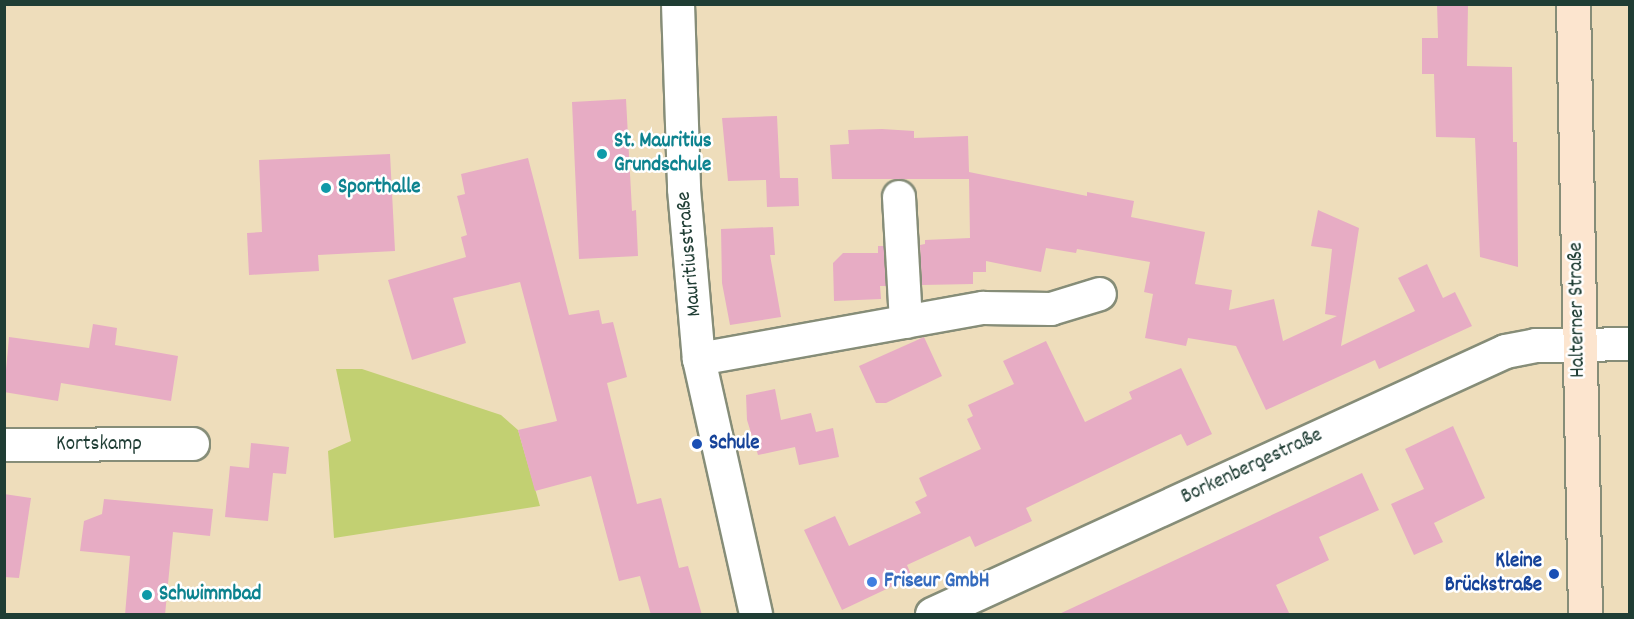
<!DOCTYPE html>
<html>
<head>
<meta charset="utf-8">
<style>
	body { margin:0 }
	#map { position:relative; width:1634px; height:619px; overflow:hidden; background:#edb; font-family:Dekko,sans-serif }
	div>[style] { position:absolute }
	.green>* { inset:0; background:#c2d072 }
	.building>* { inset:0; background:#e7acc4 }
	.roads { filter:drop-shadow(2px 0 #868d78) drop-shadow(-2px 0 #868d78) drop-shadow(0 2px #868d78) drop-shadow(0 -2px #868d78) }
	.minor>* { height:32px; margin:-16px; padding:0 16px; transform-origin:16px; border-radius:16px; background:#fff }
	.tertiary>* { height:33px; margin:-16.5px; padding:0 16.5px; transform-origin:16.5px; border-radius:16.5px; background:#fff }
	.secondary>* { height:33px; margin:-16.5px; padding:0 16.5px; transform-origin:16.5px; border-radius:16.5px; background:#fce5cf }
	.dots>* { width:16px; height:16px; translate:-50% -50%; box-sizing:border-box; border:3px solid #fff; border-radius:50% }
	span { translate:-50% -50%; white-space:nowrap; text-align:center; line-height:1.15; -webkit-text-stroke:5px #fff; paint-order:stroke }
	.culture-label { font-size:21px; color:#0d838f; font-weight:700 }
	.left { translate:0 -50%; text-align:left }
	.street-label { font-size:21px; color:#1f3d34 }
	.transit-label { font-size:21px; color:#164399; font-weight:700 }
	.right { translate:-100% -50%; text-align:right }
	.shop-label { font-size:21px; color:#366cbe; font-weight:700 }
	.frame { position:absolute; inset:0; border:6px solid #1f3d34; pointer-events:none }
</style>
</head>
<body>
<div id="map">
	<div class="green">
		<div style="clip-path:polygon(336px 369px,362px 369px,501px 415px,518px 430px,540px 506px,334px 538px,328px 451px,351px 441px)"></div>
	</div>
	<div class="building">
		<div style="clip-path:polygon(1437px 4px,1468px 4px,1467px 66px,1512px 67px,1513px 142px,1517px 142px,1518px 267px,1480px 257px,1475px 138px,1436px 137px,1434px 74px,1422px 74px,1422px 38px,1438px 38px)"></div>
		<div style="clip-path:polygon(626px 99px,632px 211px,636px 210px,638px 256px,579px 259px,572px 102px)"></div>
		<div style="clip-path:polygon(777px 116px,780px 178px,798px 178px,799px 206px,767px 207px,766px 180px,728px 181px,722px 118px)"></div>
		<div style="clip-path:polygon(882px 129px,914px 131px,914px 138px,968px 136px,969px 172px,1087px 196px,1087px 192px,1134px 201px,1131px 217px,1205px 232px,1195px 284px,1232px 290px,1229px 310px,1274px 299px,1283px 341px,1337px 316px,1325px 314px,1332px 249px,1311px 246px,1318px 210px,1359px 228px,1341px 346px,1415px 311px,1398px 278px,1427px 264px,1443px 298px,1455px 292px,1472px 326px,1379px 369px,1375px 360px,1266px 410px,1236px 346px,1188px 338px,1186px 346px,1145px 338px,1153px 294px,1144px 292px,1150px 262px,1077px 249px,1076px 253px,1046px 248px,1041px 272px,986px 261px,986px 272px,973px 272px,973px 284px,922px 285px,920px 245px,925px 244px,925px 240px,970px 238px,969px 179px,832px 179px,830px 145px,849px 144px,848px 130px)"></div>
		<div style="clip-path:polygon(390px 154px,395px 251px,318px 255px,319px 271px,249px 275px,247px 233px,262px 232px,259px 160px)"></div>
		<div style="clip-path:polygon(528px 158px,569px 315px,599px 310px,602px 324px,613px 322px,627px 377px,607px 383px,637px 504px,661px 498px,679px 568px,688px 566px,702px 615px,651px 615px,640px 576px,619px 581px,591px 476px,535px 491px,518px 430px,557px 421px,520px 282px,453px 298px,466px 343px,412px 360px,388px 280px,466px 257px,461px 237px,467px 235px,457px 196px,465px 194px,461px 174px)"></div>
		<div style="clip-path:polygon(773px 227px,775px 255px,770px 255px,781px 317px,730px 325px,722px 283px,721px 229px)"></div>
		<div style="clip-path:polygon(878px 246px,884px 246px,886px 286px,880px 286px,881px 299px,834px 301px,833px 263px,843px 253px,878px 253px)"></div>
		<div style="clip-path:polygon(93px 324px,117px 328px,115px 345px,178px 356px,171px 401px,61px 383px,58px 401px,4px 392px,9px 337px,89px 348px)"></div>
		<div style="clip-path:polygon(924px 337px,942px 376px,886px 403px,876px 403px,859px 366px)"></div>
		<div style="clip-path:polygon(1046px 341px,1085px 422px,1132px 399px,1129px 392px,1181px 368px,1212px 434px,1187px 446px,1181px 434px,1155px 446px,1026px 508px,1032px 521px,975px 547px,970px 536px,907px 565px,912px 577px,842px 610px,804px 530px,835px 516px,849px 546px,921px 513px,915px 502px,927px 496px,919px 478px,981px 449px,967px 419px,973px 416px,968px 405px,1014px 384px,1003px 361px)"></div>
		<div style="clip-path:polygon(775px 389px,781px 420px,811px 413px,816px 432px,833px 428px,839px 457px,799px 465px,795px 447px,758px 455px,747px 420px,746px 395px)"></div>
		<div style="clip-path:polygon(1453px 426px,1485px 498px,1434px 523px,1443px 542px,1414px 555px,1391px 504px,1424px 489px,1405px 449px)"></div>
		<div style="clip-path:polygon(251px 443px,289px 447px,286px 474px,273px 473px,268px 521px,225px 517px,230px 466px,249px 468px)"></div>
		<div style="clip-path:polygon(1362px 473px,1379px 510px,1319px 537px,1329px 560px,1276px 585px,1290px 615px,1057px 615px)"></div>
		<div style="clip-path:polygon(4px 494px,31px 498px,19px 578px,4px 577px)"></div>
		<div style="clip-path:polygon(104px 499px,213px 509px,210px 536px,173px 532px,165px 615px,125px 615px,130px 556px,80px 551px,84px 521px,102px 514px)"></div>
	</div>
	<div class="roads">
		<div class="minor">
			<div style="left:678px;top:4px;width:185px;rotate:88.1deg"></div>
			<div style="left:684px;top:189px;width:171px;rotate:85deg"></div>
			<div style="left:699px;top:359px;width:261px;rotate:77.4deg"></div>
			<div style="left:899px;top:197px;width:125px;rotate:86.8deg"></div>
			<div style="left:1579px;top:345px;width:51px;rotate:-1.1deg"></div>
			<div style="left:699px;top:359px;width:289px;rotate:-10.2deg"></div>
			<div style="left:983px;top:308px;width:68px;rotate:0.8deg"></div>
			<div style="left:1051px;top:309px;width:51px;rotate:-17deg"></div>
			<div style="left:4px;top:445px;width:189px;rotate:-0.3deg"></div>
		</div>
		<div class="tertiary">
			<div style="left:932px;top:614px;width:630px;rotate:-24.65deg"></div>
			<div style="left:1505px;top:351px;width:31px;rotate:-11deg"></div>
			<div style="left:1535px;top:345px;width:44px"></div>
		</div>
		<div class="secondary">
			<div style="left:1573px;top:4px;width:610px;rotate:88.87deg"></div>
		</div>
	</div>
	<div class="dots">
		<div style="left:602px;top:154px;background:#0f9aa8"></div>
		<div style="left:326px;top:188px;background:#0f9aa8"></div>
		<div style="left:697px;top:444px;background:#1a4fb4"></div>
		<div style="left:1554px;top:574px;background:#1a4fb4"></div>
		<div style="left:872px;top:582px;background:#3f7fe0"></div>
		<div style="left:147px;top:595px;background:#0f9aa8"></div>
	</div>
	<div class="culture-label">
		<span class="left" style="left:614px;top:154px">St. Mauritius<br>Grundschule</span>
		<span class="left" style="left:338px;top:188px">Sporthalle</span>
		<span class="left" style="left:159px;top:595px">Schwimmbad</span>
	</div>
	<div class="street-label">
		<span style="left:690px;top:254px;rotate:-95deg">Mauritiusstraße</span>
		<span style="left:1578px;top:310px;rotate:-91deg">Halterner Straße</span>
		<span style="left:99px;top:445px">Kortskamp</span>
		<span style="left:1252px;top:467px;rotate:-25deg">Borkenbergestraße</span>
	</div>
	<div class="transit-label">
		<span class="left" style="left:709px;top:444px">Schule</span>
		<span class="right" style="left:1542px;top:574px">Kleine<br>Brückstraße</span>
	</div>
	<div class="shop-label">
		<span class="left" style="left:884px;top:582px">Friseur GmbH</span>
	</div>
	<div class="frame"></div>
</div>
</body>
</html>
